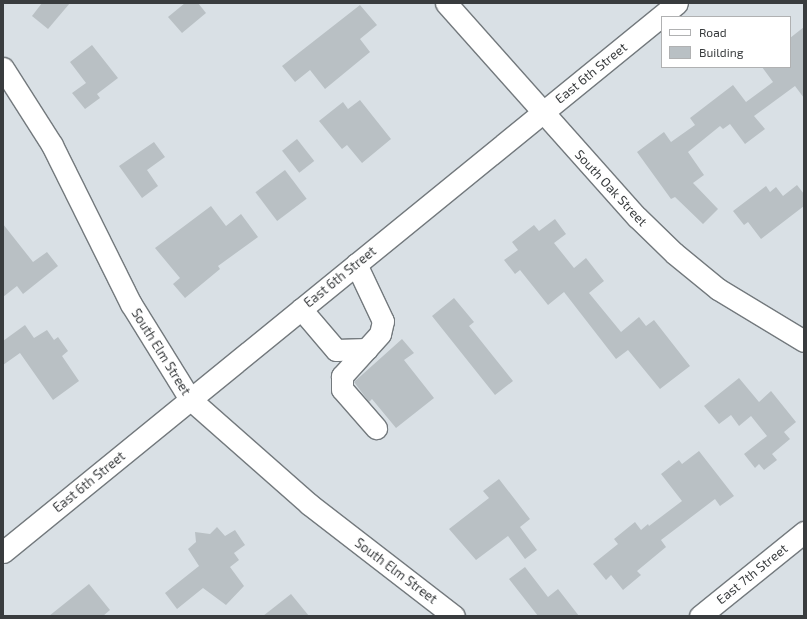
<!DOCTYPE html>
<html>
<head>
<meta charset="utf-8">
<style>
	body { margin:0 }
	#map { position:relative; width:807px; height:619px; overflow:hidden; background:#d9e0e5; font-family:"Exo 2",sans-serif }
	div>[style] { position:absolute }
	.building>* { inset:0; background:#b9c0c4; transform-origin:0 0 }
	.roads { filter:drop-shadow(1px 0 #73797d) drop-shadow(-1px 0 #73797d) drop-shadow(0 1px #73797d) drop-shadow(0 -1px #73797d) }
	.minor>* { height:21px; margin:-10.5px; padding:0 10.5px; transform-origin:10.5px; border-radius:10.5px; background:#fff }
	span { translate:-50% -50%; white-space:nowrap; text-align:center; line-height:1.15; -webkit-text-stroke:4px #fff; paint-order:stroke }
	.street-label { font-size:13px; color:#393c3e }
	.frame { position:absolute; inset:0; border:4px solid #393c3e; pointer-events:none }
	.legend { position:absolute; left:661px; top:16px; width:130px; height:52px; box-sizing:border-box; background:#fff; border:1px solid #b0b1b2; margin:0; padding:5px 7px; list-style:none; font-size:12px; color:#393c3e }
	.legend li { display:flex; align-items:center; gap:8px; height:20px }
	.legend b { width:20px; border:1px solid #b0b1b2 }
</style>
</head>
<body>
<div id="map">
	<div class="building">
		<div style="clip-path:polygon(42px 3px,70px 3px,48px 29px,32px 16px)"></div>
		<div style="clip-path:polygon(185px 3px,198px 3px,206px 13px,182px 33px,168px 17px)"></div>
		<div style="clip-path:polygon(360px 5px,377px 25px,360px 39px,370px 52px,325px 89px,310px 70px,295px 82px,282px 66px)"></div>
		<div style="clip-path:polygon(804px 27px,804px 98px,795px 86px,754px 116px,765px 129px,745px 144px,730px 124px,723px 129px,720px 126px,688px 152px,704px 175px,693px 183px,718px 209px,703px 224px,675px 197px,671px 199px,637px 152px,664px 132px,671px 142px,695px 125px,690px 118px,733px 85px,746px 102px,773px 82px,762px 67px,790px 67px,790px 38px)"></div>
		<div style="clip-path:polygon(92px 45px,118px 78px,97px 94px,100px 98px,85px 109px,72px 93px,86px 83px,70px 62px)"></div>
		<div style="clip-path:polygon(360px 100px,391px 139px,362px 163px,347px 145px,342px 149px,319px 121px,343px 102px,348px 109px)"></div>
		<div style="left:297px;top:139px;width:28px;height:19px;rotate:52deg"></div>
		<div style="clip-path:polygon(154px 142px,165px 157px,147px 170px,158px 186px,142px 198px,119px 166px)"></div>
		<div style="left:285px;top:170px;width:36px;height:37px;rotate:53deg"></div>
		<div style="clip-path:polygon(797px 185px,804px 194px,804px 206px,761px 239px,748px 222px,744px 225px,733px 211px,766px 186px,770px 192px,776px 187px,783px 196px)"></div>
		<div style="clip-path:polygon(211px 206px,226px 226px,241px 214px,258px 237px,218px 266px,220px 269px,185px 298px,173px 284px,180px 278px,155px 248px)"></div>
		<div style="clip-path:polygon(555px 219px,566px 234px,554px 243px,574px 268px,586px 258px,604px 281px,589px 293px,621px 332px,639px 317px,646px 326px,654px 320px,690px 366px,660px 389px,628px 350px,616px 359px,564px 292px,548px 305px,520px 270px,515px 274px,504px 260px,518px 250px,512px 242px,534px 225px,539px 231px)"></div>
		<div style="clip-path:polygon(3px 224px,33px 262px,47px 252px,58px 266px,23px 294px,17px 286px,3px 297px)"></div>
		<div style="clip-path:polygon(454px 298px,474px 322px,469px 326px,513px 381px,495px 395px,432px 316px)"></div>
		<div style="clip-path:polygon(25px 325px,34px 338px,47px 330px,54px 340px,58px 337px,68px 351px,62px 356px,79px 381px,53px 400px,20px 353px,3px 365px,3px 341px)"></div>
		<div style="clip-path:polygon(402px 339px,414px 353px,404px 360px,434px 398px,396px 428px,372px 399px,369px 402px,354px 382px)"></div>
		<div style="clip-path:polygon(739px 378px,759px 402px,771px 391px,796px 422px,784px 432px,790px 439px,772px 454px,777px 460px,764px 470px,759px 464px,755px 468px,744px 454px,767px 436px,751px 416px,739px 426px,731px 415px,719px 424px,704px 406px)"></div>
		<div style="clip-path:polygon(699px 451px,734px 496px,720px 506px,715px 499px,661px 540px,666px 547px,637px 571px,641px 575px,623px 590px,611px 575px,606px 580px,593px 564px,618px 544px,614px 539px,635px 522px,641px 530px,648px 524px,649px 526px,682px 501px,661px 474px,679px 460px,682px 464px)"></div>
		<div style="clip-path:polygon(499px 479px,530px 519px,520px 527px,537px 550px,525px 559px,508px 536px,476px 560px,449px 529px,489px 498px,483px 491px)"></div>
		<div style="clip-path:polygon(217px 527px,225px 536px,235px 530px,245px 545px,234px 553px,239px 560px,230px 567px,244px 586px,226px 605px,203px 588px,177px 609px,165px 593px,199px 566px,188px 549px,196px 542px,195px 532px,210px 534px)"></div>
		<div style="clip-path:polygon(525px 567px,548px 597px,558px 589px,579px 616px,538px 616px,509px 579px)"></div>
		<div style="clip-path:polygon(89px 584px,110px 610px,103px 616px,49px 616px)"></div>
		<div style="clip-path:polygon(291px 594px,309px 616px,263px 616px)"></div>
	</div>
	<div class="roads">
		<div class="minor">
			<div style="left:446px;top:3px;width:287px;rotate:48.3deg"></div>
			<div style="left:637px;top:217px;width:52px;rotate:44.2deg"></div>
			<div style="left:674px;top:253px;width:57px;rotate:39.3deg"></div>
			<div style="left:718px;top:289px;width:100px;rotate:31.2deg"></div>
			<div style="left:3px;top:68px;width:91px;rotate:57.5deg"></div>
			<div style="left:52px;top:145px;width:178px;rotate:63.6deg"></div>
			<div style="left:131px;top:304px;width:112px;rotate:58.2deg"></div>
			<div style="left:190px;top:399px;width:159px;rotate:41.4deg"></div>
			<div style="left:309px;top:504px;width:183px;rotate:37.7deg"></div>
			<div style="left:356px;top:264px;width:63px;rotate:64.7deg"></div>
			<div style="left:383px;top:321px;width:13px;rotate:103deg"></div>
			<div style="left:380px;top:334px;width:57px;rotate:132.1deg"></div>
			<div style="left:342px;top:376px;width:13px;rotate:90deg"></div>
			<div style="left:342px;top:389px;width:52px;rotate:48.9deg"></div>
			<div style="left:301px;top:309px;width:54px;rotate:49.5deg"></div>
			<div style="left:336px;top:350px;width:31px;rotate:-2deg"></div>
			<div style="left:3px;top:552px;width:869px;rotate:-39.16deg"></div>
			<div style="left:700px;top:616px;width:134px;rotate:-38.9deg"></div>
		</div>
	</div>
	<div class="street-label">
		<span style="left:591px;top:73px;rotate:-39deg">East 6th Street</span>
		<span style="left:611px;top:188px;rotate:47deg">South Oak Street</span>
		<span style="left:340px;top:277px;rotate:-39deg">East 6th Street</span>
		<span style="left:161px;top:352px;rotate:58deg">South Elm Street</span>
		<span style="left:89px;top:482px;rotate:-39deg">East 6th Street</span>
		<span style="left:396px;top:571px;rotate:37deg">South Elm Street</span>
		<span style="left:752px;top:574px;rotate:-39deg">East 7th Street</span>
	</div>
	<div class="frame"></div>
	<ul class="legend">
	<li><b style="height:5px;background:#fff"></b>Road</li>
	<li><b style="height:11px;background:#b9c0c4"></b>Building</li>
	</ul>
</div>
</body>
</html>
